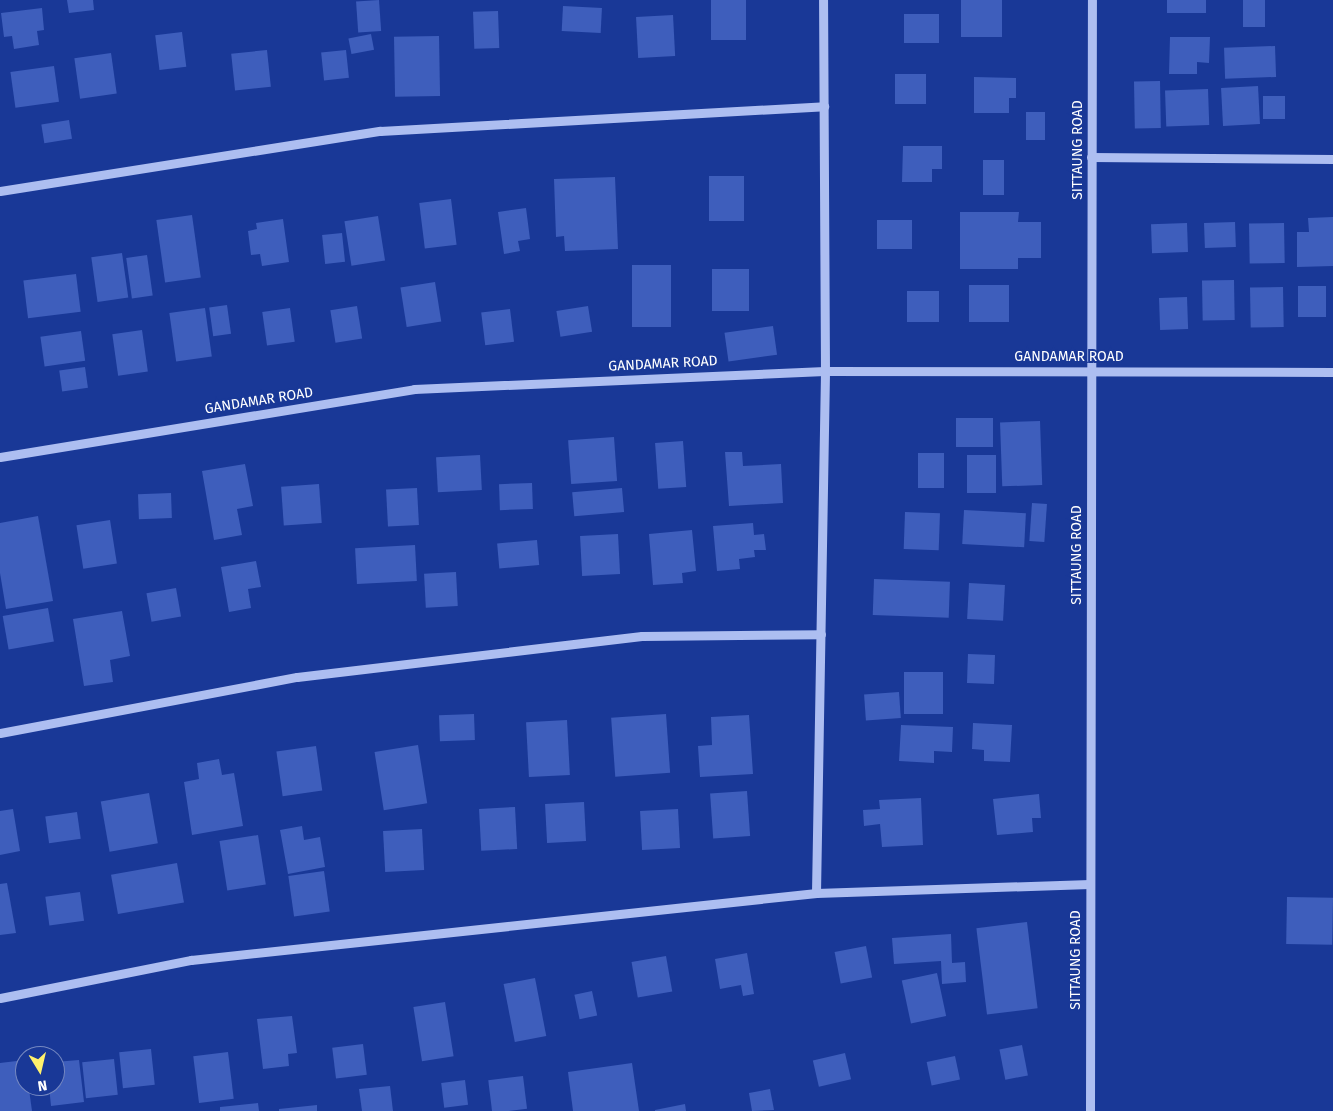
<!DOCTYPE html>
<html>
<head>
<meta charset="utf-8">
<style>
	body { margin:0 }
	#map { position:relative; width:1333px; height:1111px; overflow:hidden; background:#193897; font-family:"Fira Sans",sans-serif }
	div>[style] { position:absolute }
	.building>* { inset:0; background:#3e5ebc; transform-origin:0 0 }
	.minor>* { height:9px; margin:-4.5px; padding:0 4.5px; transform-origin:4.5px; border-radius:4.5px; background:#adbef1 }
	span { translate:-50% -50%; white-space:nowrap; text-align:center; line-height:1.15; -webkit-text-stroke:4px #193897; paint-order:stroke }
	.street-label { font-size:14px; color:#fff }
	.north { position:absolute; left:15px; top:1046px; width:50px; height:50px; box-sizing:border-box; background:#193897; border:1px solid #7588c1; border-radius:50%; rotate:171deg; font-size:14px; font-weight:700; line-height:20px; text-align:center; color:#fff }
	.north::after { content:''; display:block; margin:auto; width:18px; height:22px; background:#fff16c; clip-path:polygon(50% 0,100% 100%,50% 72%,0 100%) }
</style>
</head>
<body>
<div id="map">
	<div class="building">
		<div style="clip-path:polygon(67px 0,93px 0,94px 10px,69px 13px)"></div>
		<div style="left:379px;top:0;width:31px;height:23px;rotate:86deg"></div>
		<div style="left:711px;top:0;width:35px;height:40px"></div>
		<div style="left:961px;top:0;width:41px;height:37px"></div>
		<div style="left:1167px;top:0;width:39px;height:13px"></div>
		<div style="left:1243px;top:0;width:22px;height:27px"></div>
		<div style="left:563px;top:6px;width:39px;height:25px;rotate:3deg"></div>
		<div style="clip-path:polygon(42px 8px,44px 30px,37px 31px,39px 45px,14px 49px,12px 36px,4px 37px,1px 13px)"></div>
		<div style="left:498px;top:11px;width:37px;height:25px;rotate:88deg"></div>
		<div style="left:939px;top:14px;width:29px;height:35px;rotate:90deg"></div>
		<div style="left:673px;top:15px;width:41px;height:37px;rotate:87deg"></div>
		<div style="left:182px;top:32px;width:35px;height:27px;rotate:83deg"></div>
		<div style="left:371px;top:34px;width:16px;height:23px;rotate:79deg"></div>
		<div style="left:439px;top:36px;width:60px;height:45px;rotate:89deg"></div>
		<div style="clip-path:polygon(1170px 37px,1210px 37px,1209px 63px,1197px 62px,1197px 74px,1169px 74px)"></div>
		<div style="left:1275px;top:46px;width:31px;height:51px;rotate:88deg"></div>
		<div style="left:267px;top:50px;width:37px;height:36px;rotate:84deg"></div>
		<div style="left:346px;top:50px;width:28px;height:25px;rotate:84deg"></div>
		<div style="left:111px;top:53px;width:41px;height:37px;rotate:82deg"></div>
		<div style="left:54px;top:66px;width:36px;height:44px;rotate:82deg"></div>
		<div style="left:895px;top:74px;width:31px;height:30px"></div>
		<div style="clip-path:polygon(974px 77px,1016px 78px,1016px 98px,1009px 98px,1009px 113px,974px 113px)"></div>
		<div style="left:1160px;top:81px;width:47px;height:26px;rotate:89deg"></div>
		<div style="left:1258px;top:86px;width:38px;height:37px;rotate:87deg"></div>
		<div style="left:1208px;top:89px;width:36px;height:43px;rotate:88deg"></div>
		<div style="left:1263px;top:96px;width:22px;height:23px"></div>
		<div style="left:1026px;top:112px;width:19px;height:28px"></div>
		<div style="left:69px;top:120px;width:19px;height:28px;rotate:81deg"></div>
		<div style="clip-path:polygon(903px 146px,942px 146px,942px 169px,932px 169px,932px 182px,902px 182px)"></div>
		<div style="left:983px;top:160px;width:21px;height:35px"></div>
		<div style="left:709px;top:176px;width:35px;height:45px"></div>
		<div style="clip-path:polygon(615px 177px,618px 249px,565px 251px,564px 236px,556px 237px,554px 179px)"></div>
		<div style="left:451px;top:199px;width:46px;height:32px;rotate:83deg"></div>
		<div style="clip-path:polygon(526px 208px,530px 239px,518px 241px,520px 251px,504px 254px,498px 212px)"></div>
		<div style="clip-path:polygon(960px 212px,1019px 212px,1018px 222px,1041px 222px,1041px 258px,1018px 258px,1018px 269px,960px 269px)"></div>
		<div style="left:192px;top:215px;width:63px;height:36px;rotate:82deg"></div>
		<div style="left:378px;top:216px;width:45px;height:34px;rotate:81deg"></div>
		<div style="clip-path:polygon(1333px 217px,1333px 266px,1297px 267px,1297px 232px,1309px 232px,1308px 218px)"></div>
		<div style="clip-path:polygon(283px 219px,289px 262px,262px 266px,260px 254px,251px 255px,248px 231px,257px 229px,256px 223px)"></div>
		<div style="left:877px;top:220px;width:35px;height:29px"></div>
		<div style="left:1235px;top:222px;width:25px;height:31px;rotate:88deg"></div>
		<div style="left:1187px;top:223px;width:29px;height:36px;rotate:88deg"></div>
		<div style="left:1284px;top:223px;width:40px;height:35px;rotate:89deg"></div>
		<div style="left:342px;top:233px;width:29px;height:20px;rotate:84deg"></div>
		<div style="left:122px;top:253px;width:45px;height:31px;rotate:82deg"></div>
		<div style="left:147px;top:255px;width:41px;height:21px;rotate:82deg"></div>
		<div style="left:632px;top:265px;width:39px;height:62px"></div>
		<div style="left:712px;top:269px;width:37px;height:42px"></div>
		<div style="left:76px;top:274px;width:38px;height:53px;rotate:83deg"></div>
		<div style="left:1234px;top:280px;width:40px;height:32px;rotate:89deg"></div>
		<div style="left:435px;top:282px;width:40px;height:35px;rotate:81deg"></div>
		<div style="left:969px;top:285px;width:40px;height:37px"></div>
		<div style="left:1326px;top:286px;width:31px;height:28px;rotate:90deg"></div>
		<div style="left:1283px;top:287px;width:40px;height:33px;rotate:89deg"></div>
		<div style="left:907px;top:291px;width:32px;height:31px"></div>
		<div style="left:1187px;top:297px;width:32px;height:28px;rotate:88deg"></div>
		<div style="left:227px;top:305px;width:29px;height:18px;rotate:82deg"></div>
		<div style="left:357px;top:306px;width:33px;height:27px;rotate:81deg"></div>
		<div style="left:588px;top:306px;width:26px;height:32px;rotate:81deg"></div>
		<div style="left:205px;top:308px;width:49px;height:36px;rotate:82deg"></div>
		<div style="left:290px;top:308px;width:34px;height:28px;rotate:82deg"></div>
		<div style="left:510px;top:309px;width:33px;height:29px;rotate:83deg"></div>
		<div style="left:773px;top:326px;width:29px;height:49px;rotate:82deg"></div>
		<div style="left:142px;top:330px;width:42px;height:30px;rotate:82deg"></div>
		<div style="left:81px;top:331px;width:30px;height:41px;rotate:82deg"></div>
		<div style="left:85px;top:367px;width:21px;height:26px;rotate:82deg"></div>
		<div style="left:956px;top:418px;width:37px;height:29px"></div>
		<div style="left:1040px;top:421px;width:64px;height:40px;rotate:88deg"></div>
		<div style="left:614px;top:437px;width:44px;height:46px;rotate:86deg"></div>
		<div style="left:683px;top:441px;width:46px;height:28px;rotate:86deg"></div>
		<div style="clip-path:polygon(725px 452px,742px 452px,743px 466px,781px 464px,783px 503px,729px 506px)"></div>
		<div style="left:918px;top:453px;width:26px;height:35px"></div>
		<div style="left:480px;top:455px;width:35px;height:44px;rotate:87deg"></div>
		<div style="left:967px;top:455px;width:29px;height:38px"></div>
		<div style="clip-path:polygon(245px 464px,253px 506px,237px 509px,242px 535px,214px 540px,202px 471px)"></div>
		<div style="left:532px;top:483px;width:26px;height:33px;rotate:88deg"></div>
		<div style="left:319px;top:484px;width:39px;height:38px;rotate:86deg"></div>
		<div style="left:417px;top:488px;width:37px;height:31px;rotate:87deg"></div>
		<div style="left:622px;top:488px;width:24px;height:50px;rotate:85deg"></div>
		<div style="left:171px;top:493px;width:25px;height:33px;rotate:88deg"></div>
		<div style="left:1032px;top:503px;width:15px;height:38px;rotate:4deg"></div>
		<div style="left:964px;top:510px;width:62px;height:34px;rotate:3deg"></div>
		<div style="left:905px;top:512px;width:35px;height:37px;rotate:2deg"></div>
		<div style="clip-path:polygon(38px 516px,53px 601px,6px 609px,0 573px,0 523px)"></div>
		<div style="left:110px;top:520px;width:44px;height:34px;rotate:81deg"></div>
		<div style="clip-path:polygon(753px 523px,754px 535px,764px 534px,766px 550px,754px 550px,755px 557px,739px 559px,740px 569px,717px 571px,713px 526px)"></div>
		<div style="clip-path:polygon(692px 530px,696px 571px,682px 573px,683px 583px,653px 585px,649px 534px)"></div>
		<div style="left:618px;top:534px;width:40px;height:38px;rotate:87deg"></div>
		<div style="left:537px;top:540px;width:25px;height:40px;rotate:85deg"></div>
		<div style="left:415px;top:545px;width:36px;height:60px;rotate:87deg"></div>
		<div style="clip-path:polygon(256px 561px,261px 587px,248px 589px,251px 608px,229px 612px,221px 567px)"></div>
		<div style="left:456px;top:572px;width:34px;height:32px;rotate:87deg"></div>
		<div style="left:874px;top:579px;width:76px;height:36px;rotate:2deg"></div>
		<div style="left:969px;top:583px;width:36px;height:36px;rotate:3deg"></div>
		<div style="left:176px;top:588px;width:29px;height:30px;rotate:80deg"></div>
		<div style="left:48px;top:608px;width:34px;height:46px;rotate:80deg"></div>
		<div style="clip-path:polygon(122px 611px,130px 656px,110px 660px,113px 682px,84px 686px,73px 619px)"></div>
		<div style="left:968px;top:654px;width:27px;height:29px;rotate:2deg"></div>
		<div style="left:904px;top:672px;width:39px;height:42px"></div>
		<div style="left:899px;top:692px;width:26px;height:35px;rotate:86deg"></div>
		<div style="left:474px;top:714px;width:26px;height:35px;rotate:88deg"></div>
		<div style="left:666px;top:714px;width:59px;height:55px;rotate:86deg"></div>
		<div style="clip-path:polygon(749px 715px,753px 774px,700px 777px,698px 746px,712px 745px,711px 717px)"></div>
		<div style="left:567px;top:720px;width:55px;height:41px;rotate:87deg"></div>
		<div style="clip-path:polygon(973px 723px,1012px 725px,1010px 762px,984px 761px,984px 750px,972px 749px)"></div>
		<div style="clip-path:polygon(901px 725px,953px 727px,952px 752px,934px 751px,934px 763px,899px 761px)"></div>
		<div style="left:418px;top:745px;width:59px;height:44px;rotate:81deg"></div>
		<div style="left:316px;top:746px;width:45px;height:40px;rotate:82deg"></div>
		<div style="clip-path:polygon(219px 759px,222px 775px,234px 773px,243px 826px,192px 835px,184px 782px,199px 779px,197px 763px)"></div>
		<div style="left:747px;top:791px;width:45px;height:37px;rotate:86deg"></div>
		<div style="left:149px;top:793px;width:51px;height:49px;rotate:80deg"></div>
		<div style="clip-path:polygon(1039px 794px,1041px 818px,1032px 818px,1033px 832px,997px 835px,993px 799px)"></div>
		<div style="clip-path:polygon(921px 798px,923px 845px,882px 847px,880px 824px,864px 826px,863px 810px,880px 809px,879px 800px)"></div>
		<div style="left:584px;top:802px;width:39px;height:39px;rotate:87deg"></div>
		<div style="left:515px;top:807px;width:42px;height:36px;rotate:87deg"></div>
		<div style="clip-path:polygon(13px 809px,20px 851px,0 855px,0 811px)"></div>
		<div style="left:678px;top:809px;width:39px;height:38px;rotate:87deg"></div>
		<div style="left:77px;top:812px;width:27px;height:32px;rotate:82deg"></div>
		<div style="clip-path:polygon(302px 826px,304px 840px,320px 837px,325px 867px,288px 874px,280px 830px)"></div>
		<div style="left:422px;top:829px;width:41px;height:39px;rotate:87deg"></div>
		<div style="left:258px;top:835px;width:50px;height:39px;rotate:81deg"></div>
		<div style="left:177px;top:863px;width:40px;height:67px;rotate:80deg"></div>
		<div style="left:324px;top:871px;width:41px;height:36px;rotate:82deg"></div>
		<div style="clip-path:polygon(7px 883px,16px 933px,0 935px,0 884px)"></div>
		<div style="left:80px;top:892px;width:29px;height:35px;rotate:82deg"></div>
		<div style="left:1287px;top:897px;width:46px;height:47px;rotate:1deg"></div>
		<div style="left:1027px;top:922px;width:87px;height:51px;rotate:83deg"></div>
		<div style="clip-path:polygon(951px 934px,952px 963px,965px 962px,966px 982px,942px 984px,941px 961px,894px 964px,892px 938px)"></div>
		<div style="left:866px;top:946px;width:32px;height:32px;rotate:79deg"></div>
		<div style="clip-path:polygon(747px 953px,754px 994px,743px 996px,741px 985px,720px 989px,715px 959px)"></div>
		<div style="left:666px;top:956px;width:36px;height:35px;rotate:80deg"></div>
		<div style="left:937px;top:973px;width:44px;height:36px;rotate:78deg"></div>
		<div style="left:535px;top:978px;width:59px;height:32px;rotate:79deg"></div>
		<div style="left:592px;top:991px;width:25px;height:18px;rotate:78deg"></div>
		<div style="left:445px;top:1002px;width:55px;height:32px;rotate:81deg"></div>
		<div style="clip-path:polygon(292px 1016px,297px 1053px,288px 1054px,289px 1066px,263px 1069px,257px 1019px)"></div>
		<div style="left:363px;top:1044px;width:31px;height:31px;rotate:83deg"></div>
		<div style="left:1022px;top:1045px;width:31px;height:23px;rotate:79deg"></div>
		<div style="left:151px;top:1049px;width:36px;height:32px;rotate:84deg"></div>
		<div style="left:228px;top:1052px;width:47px;height:35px;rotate:83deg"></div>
		<div style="left:845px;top:1053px;width:27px;height:33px;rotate:77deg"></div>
		<div style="left:955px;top:1056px;width:24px;height:29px;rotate:78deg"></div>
		<div style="left:114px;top:1059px;width:36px;height:32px;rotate:84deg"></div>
		<div style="clip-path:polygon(25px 1060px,32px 1111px,0 1111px,0 1063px)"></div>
		<div style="clip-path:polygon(79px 1060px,84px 1102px,51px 1106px,49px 1086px,55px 1086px,55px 1062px)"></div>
		<div style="clip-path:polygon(632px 1063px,639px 1111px,573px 1111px,568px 1072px)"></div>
		<div style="left:523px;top:1076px;width:33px;height:35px;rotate:83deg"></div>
		<div style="left:465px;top:1080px;width:25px;height:24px;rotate:83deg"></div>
		<div style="clip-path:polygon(390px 1086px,393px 1111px,362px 1111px,359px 1089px)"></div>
		<div style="clip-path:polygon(770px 1089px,774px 1110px,752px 1111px,749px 1093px)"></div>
		<div style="clip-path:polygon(258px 1103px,259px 1111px,220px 1111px,220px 1107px)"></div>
		<div style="clip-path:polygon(685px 1104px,686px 1111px,655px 1111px,655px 1110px)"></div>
		<div style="clip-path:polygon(317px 1105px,317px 1111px,279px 1111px,279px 1109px)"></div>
	</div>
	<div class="minor">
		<div style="left:1091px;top:157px;width:242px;rotate:0.5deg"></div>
		<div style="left:0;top:191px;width:385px;rotate:-9deg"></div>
		<div style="left:380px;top:131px;width:445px;rotate:-3.2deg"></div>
		<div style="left:0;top:457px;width:420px;rotate:-9.3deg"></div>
		<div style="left:414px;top:389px;width:411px;rotate:-2.5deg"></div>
		<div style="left:825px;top:371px;width:508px;rotate:0.11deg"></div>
		<div style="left:0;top:733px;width:302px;rotate:-10.7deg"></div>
		<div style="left:297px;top:677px;width:347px;rotate:-6.8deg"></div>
		<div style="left:642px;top:636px;width:179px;rotate:-0.6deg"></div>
		<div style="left:816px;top:893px;width:522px;rotate:-89.01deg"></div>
		<div style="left:825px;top:371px;width:371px;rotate:-90.3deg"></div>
		<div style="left:0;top:998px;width:195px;rotate:-11.3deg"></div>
		<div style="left:191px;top:960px;width:629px;rotate:-6.12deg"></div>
		<div style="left:816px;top:893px;width:274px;rotate:-1.9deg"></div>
		<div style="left:1090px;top:1111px;width:1111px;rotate:-89.9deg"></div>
	</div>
	<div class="street-label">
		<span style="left:1078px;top:150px;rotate:-90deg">SITTAUNG ROAD</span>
		<span style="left:1069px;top:357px">GANDAMAR ROAD</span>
		<span style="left:663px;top:364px;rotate:-3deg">GANDAMAR ROAD</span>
		<span style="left:259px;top:401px;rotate:-9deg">GANDAMAR ROAD</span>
		<span style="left:1077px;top:555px;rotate:-90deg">SITTAUNG ROAD</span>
		<span style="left:1076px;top:960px;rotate:-90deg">SITTAUNG ROAD</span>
	</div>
	<div class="north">N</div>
</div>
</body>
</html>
